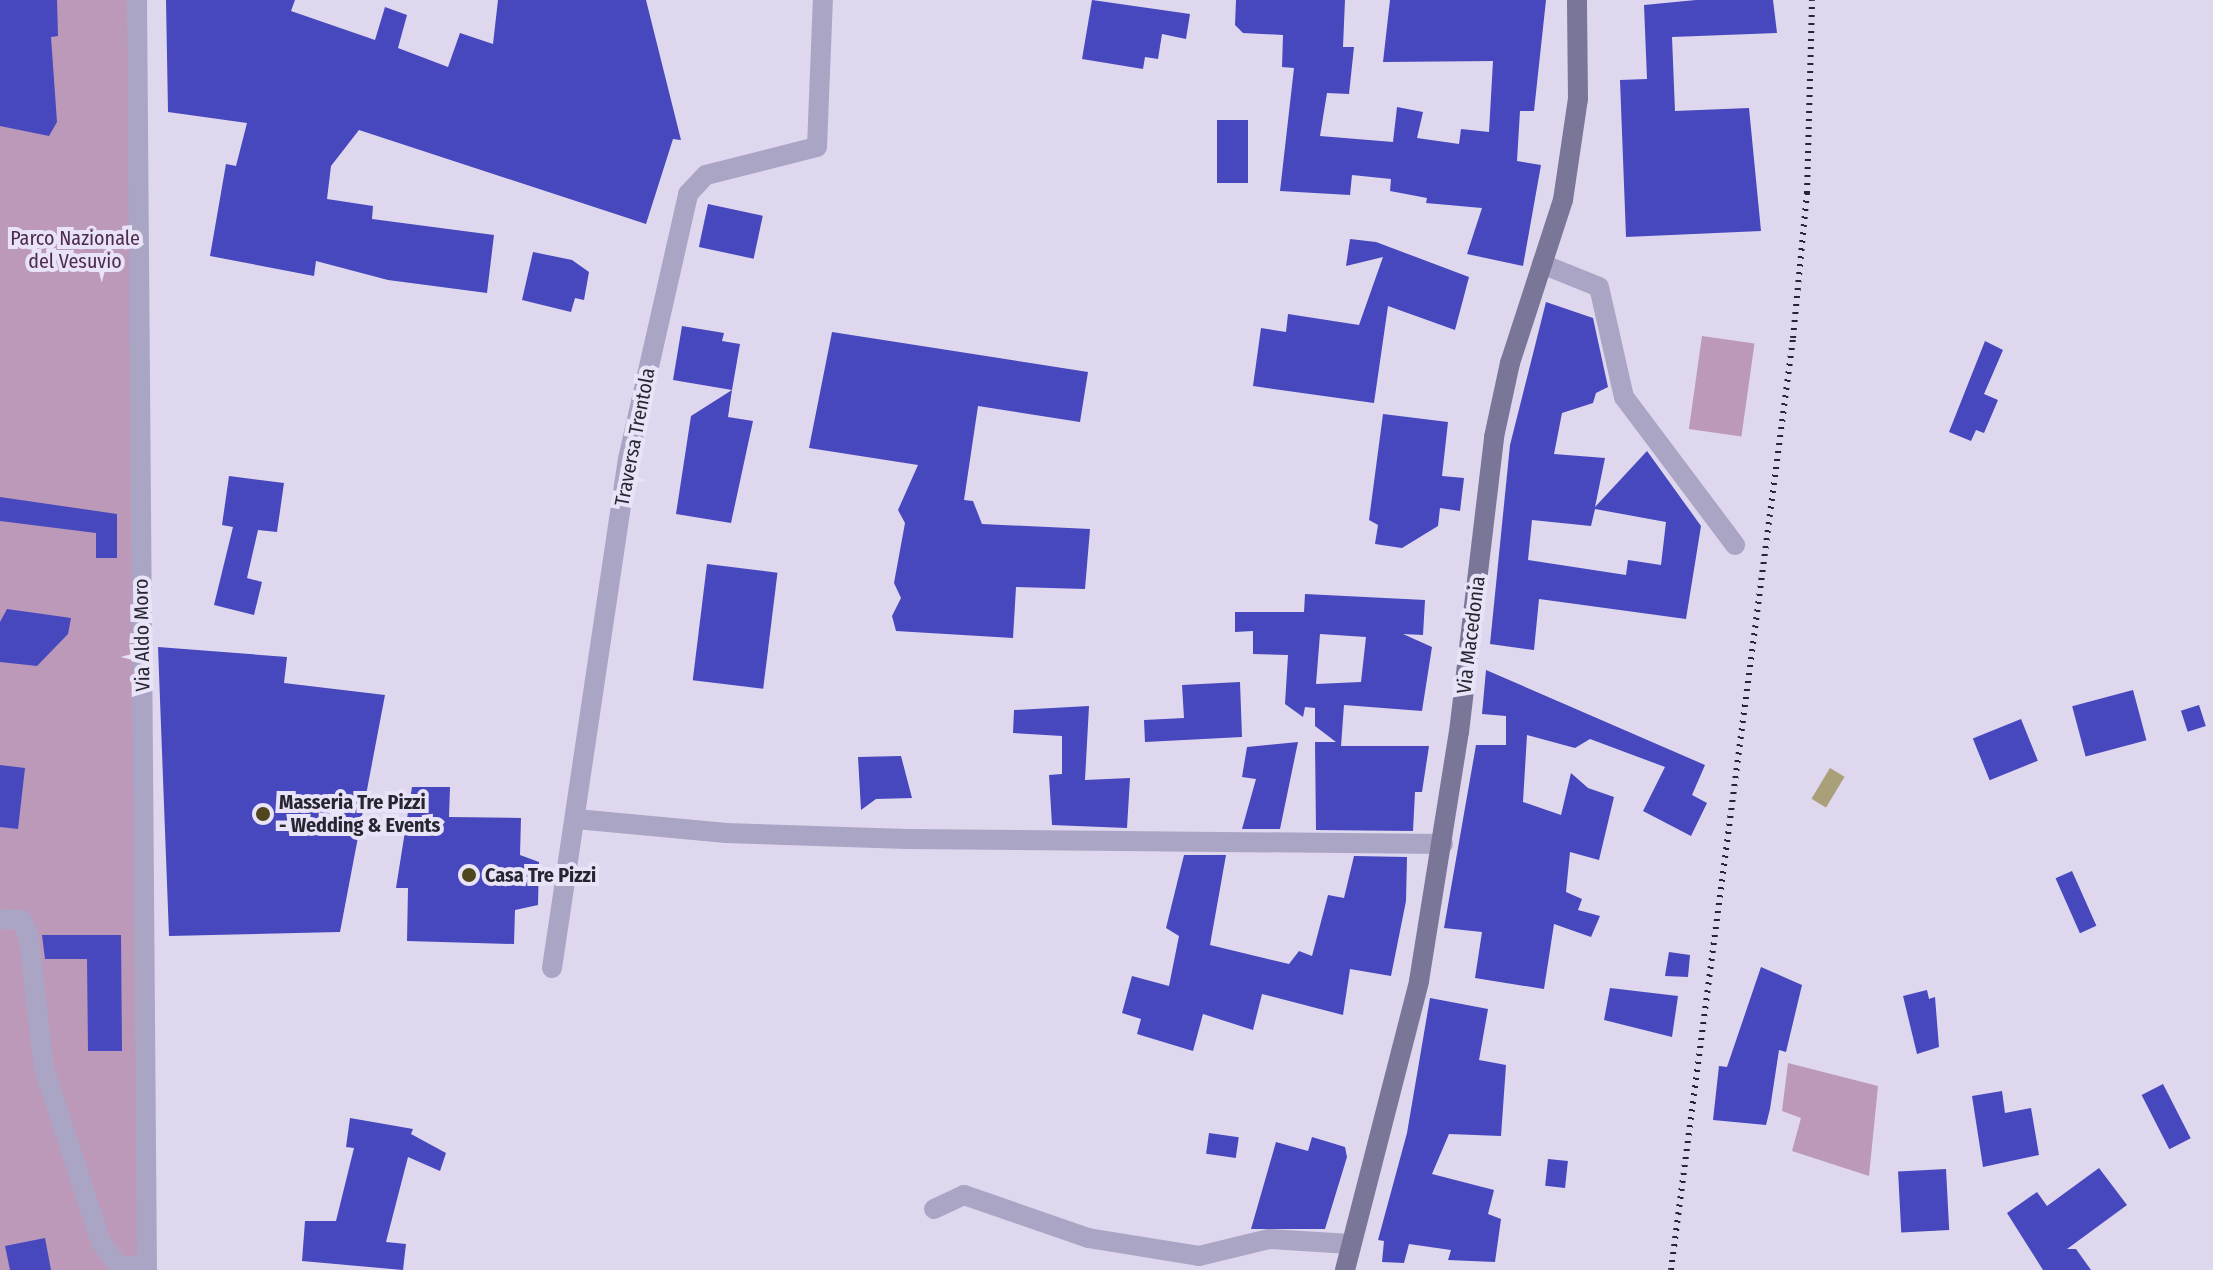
<!DOCTYPE html>
<html>
<head>
<meta charset="utf-8">
<style>
	body { margin:0 }
	#map { position:relative; width:2213px; height:1270px; overflow:hidden; background:#ded7ee; font-family:"Fira Sans Condensed",sans-serif }
	div>[style] { position:absolute }
	.green>* { inset:0; background:#bc99b9; transform-origin:0 0 }
	.water>* { inset:0; background:#a99f79; transform-origin:0 0 }
	.building>* { inset:0; background:#4748bd; transform-origin:0 0 }
	.street>* { height:20px; margin:-10px; padding:0 10px; transform-origin:10px; border-radius:10px; background:#aba5c5 }
	.secondary>* { height:20px; margin:-10px; padding:0 10px; transform-origin:10px; border-radius:10px; background:#7a7698 }
	.rail>* { height:6px; margin-top:-3px; transform-origin:0; background:repeating-linear-gradient(90deg,#262531 0 2px,transparent 0 8px) }
	.dots>* { width:22px; height:22px; translate:-50% -50%; box-sizing:border-box; border:4px solid #e9e3f7; border-radius:50% }
	span { translate:-50% -50%; white-space:nowrap; text-align:center; line-height:1.15; -webkit-text-stroke:8px #e9e3f7; paint-order:stroke }
	.park-label { font-size:20px; color:#4e2b4a }
	.street-label { font-size:20px; color:#262531 }
	.poi-label { font-size:20px; color:#262531; font-weight:700 }
	.left { translate:0 -50%; text-align:left }
</style>
</head>
<body>
<div id="map">
	<div class="green">
		<div style="left:0;top:0;width:146px;height:1270px"></div>
		<div style="left:1702px;top:336px;width:53px;height:94px;rotate:8deg"></div>
		<div style="clip-path:polygon(1788px 1063px,1878px 1086px,1869px 1176px,1792px 1151px,1801px 1118px,1782px 1111px)"></div>
	</div>
	<div class="water">
		<div style="left:1830px;top:768px;width:17px;height:36px;rotate:31deg"></div>
	</div>
	<div class="building">
		<div style="clip-path:polygon(0 0,57px 0,58px 36px,51px 37px,57px 122px,49px 136px,0 126px)"></div>
		<div style="clip-path:polygon(166px 0,295px 0,291px 11px,375px 40px,385px 7px,407px 15px,398px 48px,448px 67px,460px 33px,493px 44px,498px 0,646px 0,681px 140px,673px 139px,646px 224px,359px 130px,331px 166px,327px 199px,373px 206px,372px 219px,494px 235px,487px 293px,388px 280px,316px 261px,314px 276px,210px 256px,226px 164px,236px 166px,247px 123px,168px 112px)"></div>
		<div style="clip-path:polygon(1092px 0,1190px 14px,1186px 39px,1162px 34px,1158px 59px,1145px 57px,1143px 69px,1082px 59px)"></div>
		<div style="clip-path:polygon(1236px 0,1345px 0,1343px 47px,1354px 47px,1349px 94px,1327px 93px,1320px 136px,1393px 142px,1397px 107px,1423px 112px,1417px 138px,1459px 144px,1461px 129px,1489px 132px,1493px 61px,1383px 62px,1390px 0,1546px 0,1534px 111px,1520px 111px,1517px 161px,1541px 165px,1523px 266px,1467px 254px,1482px 208px,1426px 203px,1427px 198px,1390px 191px,1391px 179px,1352px 175px,1350px 195px,1280px 191px,1294px 68px,1282px 67px,1283px 35px,1243px 33px,1235px 25px)"></div>
		<div style="clip-path:polygon(1696px 0,1773px 0,1777px 33px,1672px 37px,1675px 111px,1749px 108px,1761px 231px,1626px 237px,1620px 80px,1647px 79px,1644px 5px)"></div>
		<div style="left:1217px;top:120px;width:31px;height:63px"></div>
		<div style="left:708px;top:204px;width:56px;height:44px;rotate:12deg"></div>
		<div style="clip-path:polygon(1350px 239px,1376px 242px,1469px 277px,1455px 330px,1388px 306px,1374px 403px,1253px 386px,1261px 328px,1286px 332px,1288px 314px,1359px 325px,1383px 257px,1346px 266px)"></div>
		<div style="clip-path:polygon(533px 252px,572px 260px,589px 272px,584px 300px,575px 298px,571px 312px,522px 300px)"></div>
		<div style="clip-path:polygon(evenodd,1546px 302px,1593px 318px,1608px 387px,1596px 393px,1593px 403px,1562px 413px,1554px 454px,1605px 458px,1595px 507px,1647px 451px,1701px 526px,1686px 619px,1539px 599px,1534px 650px,1490px 644px,1510px 445px,1546px 302px,1595px 509px,1666px 522px,1661px 565px,1628px 560px,1626px 575px,1528px 560px,1532px 520px,1591px 526px,1595px 509px)"></div>
		<div style="clip-path:polygon(682px 326px,724px 333px,722px 341px,740px 344px,732px 390px,673px 380px)"></div>
		<div style="clip-path:polygon(832px 332px,1088px 372px,1080px 422px,978px 406px,964px 500px,973px 501px,982px 524px,1090px 529px,1085px 589px,1016px 587px,1013px 638px,896px 631px,892px 616px,901px 598px,894px 583px,905px 523px,898px 510px,918px 465px,809px 448px)"></div>
		<div style="clip-path:polygon(1985px 341px,2003px 350px,1984px 394px,1998px 400px,1984px 433px,1976px 430px,1971px 441px,1949px 432px)"></div>
		<div style="clip-path:polygon(732px 390px,728px 417px,753px 421px,731px 523px,676px 514px,691px 416px)"></div>
		<div style="clip-path:polygon(1383px 414px,1448px 422px,1442px 476px,1464px 478px,1460px 511px,1440px 508px,1438px 526px,1402px 548px,1375px 544px,1378px 525px,1369px 520px)"></div>
		<div style="clip-path:polygon(229px 476px,284px 483px,277px 532px,258px 530px,247px 578px,262px 582px,254px 615px,214px 605px,233px 527px,222px 525px)"></div>
		<div style="clip-path:polygon(0 497px,117px 514px,117px 558px,96px 558px,96px 533px,0 521px)"></div>
		<div style="left:707px;top:564px;width:71px;height:117px;rotate:7deg"></div>
		<div style="clip-path:polygon(evenodd,1305px 594px,1425px 600px,1423px 635px,1403px 634px,1432px 647px,1422px 711px,1344px 705px,1341px 746px,1429px 746px,1422px 792px,1415px 792px,1413px 831px,1316px 830px,1315px 742px,1336px 742px,1315px 726px,1315px 708px,1305px 707px,1303px 717px,1285px 704px,1288px 655px,1253px 654px,1253px 631px,1235px 632px,1235px 612px,1304px 612px,1305px 594px,1320px 634px,1366px 637px,1361px 682px,1316px 684px,1320px 634px)"></div>
		<div style="clip-path:polygon(7px 609px,71px 618px,68px 634px,37px 666px,0 662px,0 622px)"></div>
		<div style="clip-path:polygon(158px 647px,287px 657px,284px 683px,385px 695px,340px 932px,169px 936px)"></div>
		<div style="clip-path:polygon(1486px 670px,1705px 765px,1692px 795px,1707px 803px,1691px 836px,1643px 811px,1665px 767px,1590px 739px,1575px 748px,1527px 735px,1523px 802px,1561px 815px,1571px 773px,1588px 788px,1614px 797px,1599px 860px,1570px 852px,1566px 892px,1582px 899px,1578px 910px,1600px 916px,1591px 937px,1554px 924px,1544px 989px,1475px 978px,1482px 932px,1444px 928px,1476px 745px,1506px 745px,1506px 716px,1482px 714px)"></div>
		<div style="clip-path:polygon(1240px 682px,1242px 737px,1145px 742px,1144px 720px,1184px 718px,1182px 685px)"></div>
		<div style="left:2133px;top:690px;width:52px;height:63px;rotate:75deg"></div>
		<div style="left:2199px;top:705px;width:22px;height:19px;rotate:72deg"></div>
		<div style="clip-path:polygon(1089px 706px,1085px 780px,1130px 778px,1127px 828px,1052px 825px,1049px 775px,1062px 774px,1062px 736px,1013px 733px,1014px 710px)"></div>
		<div style="left:2021px;top:719px;width:45px;height:52px;rotate:68deg"></div>
		<div style="clip-path:polygon(1298px 742px,1280px 829px,1242px 829px,1256px 779px,1242px 777px,1247px 747px)"></div>
		<div style="clip-path:polygon(901px 756px,912px 798px,876px 799px,861px 810px,858px 757px)"></div>
		<div style="clip-path:polygon(0 765px,25px 768px,18px 829px,0 827px)"></div>
		<div style="clip-path:polygon(412px 787px,450px 787px,449px 817px,521px 818px,520px 855px,539px 862px,538px 905px,515px 910px,514px 944px,407px 941px,408px 888px,396px 888px)"></div>
		<div style="clip-path:polygon(1184px 855px,1226px 855px,1210px 945px,1289px 964px,1299px 951px,1312px 956px,1328px 895px,1344px 898px,1354px 856px,1407px 857px,1406px 901px,1391px 976px,1350px 969px,1343px 1015px,1262px 994px,1253px 1030px,1203px 1014px,1193px 1051px,1137px 1034px,1141px 1019px,1122px 1013px,1132px 976px,1169px 986px,1179px 936px,1166px 928px)"></div>
		<div style="left:2072px;top:871px;width:60px;height:18px;rotate:66deg"></div>
		<div style="clip-path:polygon(42px 935px,121px 935px,122px 1051px,88px 1051px,87px 959px,45px 959px)"></div>
		<div style="clip-path:polygon(1669px 952px,1690px 955px,1688px 977px,1665px 976px)"></div>
		<div style="clip-path:polygon(1761px 967px,1802px 985px,1786px 1052px,1779px 1050px,1770px 1109px,1766px 1125px,1713px 1120px,1719px 1066px,1727px 1067px)"></div>
		<div style="clip-path:polygon(1610px 988px,1678px 996px,1672px 1037px,1604px 1020px)"></div>
		<div style="clip-path:polygon(1927px 990px,1929px 999px,1935px 997px,1939px 1047px,1917px 1054px,1903px 996px)"></div>
		<div style="clip-path:polygon(1430px 998px,1488px 1009px,1479px 1060px,1506px 1065px,1501px 1136px,1449px 1134px,1432px 1174px,1494px 1190px,1488px 1214px,1501px 1219px,1495px 1262px,1448px 1260px,1451px 1250px,1409px 1244px,1404px 1263px,1382px 1262px,1384px 1241px,1378px 1240px,1407px 1133px)"></div>
		<div style="left:2163px;top:1084px;width:61px;height:24px;rotate:63deg"></div>
		<div style="clip-path:polygon(2002px 1091px,2005px 1113px,2031px 1108px,2039px 1155px,1983px 1167px,1972px 1096px)"></div>
		<div style="clip-path:polygon(350px 1118px,413px 1129px,411px 1134px,446px 1153px,440px 1171px,408px 1157px,386px 1242px,406px 1244px,403px 1270px,302px 1261px,305px 1221px,336px 1221px,354px 1148px,346px 1147px)"></div>
		<div style="left:1209px;top:1133px;width:30px;height:21px;rotate:8deg"></div>
		<div style="clip-path:polygon(1312px 1137px,1345px 1147px,1347px 1157px,1325px 1229px,1251px 1229px,1276px 1142px,1308px 1151px)"></div>
		<div style="left:1548px;top:1159px;width:20px;height:27px;rotate:6deg"></div>
		<div style="clip-path:polygon(2099px 1168px,2127px 1205px,2067px 1249px,2076px 1249px,2091px 1270px,2043px 1270px,2007px 1213px,2037px 1192px,2047px 1206px)"></div>
		<div style="left:1946px;top:1169px;width:61px;height:48px;rotate:87deg"></div>
		<div style="clip-path:polygon(45px 1238px,51px 1270px,10px 1270px,5px 1246px)"></div>
	</div>
	<div class="street">
		<div style="left:137px;top:0;width:1270px;rotate:89.55deg"></div>
		<div style="left:1542px;top:264px;width:61px;rotate:22deg"></div>
		<div style="left:1599px;top:287px;width:113px;rotate:77.2deg"></div>
		<div style="left:1624px;top:397px;width:185px;rotate:53.1deg"></div>
		<div style="left:576px;top:819px;width:151px;rotate:5.3deg"></div>
		<div style="left:726px;top:833px;width:181px;rotate:1.9deg"></div>
		<div style="left:907px;top:839px;width:536px;rotate:0.53deg"></div>
		<div style="left:0;top:919px;width:22px;rotate:3deg"></div>
		<div style="left:22px;top:920px;width:19px;rotate:69deg"></div>
		<div style="left:29px;top:938px;width:132px;rotate:83.5deg"></div>
		<div style="left:44px;top:1069px;width:182px;rotate:71.8deg"></div>
		<div style="left:101px;top:1242px;width:31px;rotate:54deg"></div>
		<div style="left:119px;top:1267px;width:28px;rotate:-4deg"></div>
		<div style="left:552px;top:968px;width:515px;rotate:-81.51deg"></div>
		<div style="left:628px;top:459px;width:272px;rotate:-77.2deg"></div>
		<div style="left:688px;top:194px;width:26px;rotate:-47deg"></div>
		<div style="left:706px;top:175px;width:114px;rotate:-14.2deg"></div>
		<div style="left:817px;top:147px;width:147px;rotate:-87.7deg"></div>
		<div style="left:934px;top:1209px;width:33px;rotate:-25deg"></div>
		<div style="left:964px;top:1195px;width:131px;rotate:19.1deg"></div>
		<div style="left:1088px;top:1238px;width:112px;rotate:9.2deg"></div>
		<div style="left:1199px;top:1256px;width:72px;rotate:-13.7deg"></div>
		<div style="left:1269px;top:1239px;width:81px;rotate:3.5deg"></div>
	</div>
	<div class="secondary">
		<div style="left:1345px;top:1270px;width:298px;rotate:-75.6deg"></div>
		<div style="left:1419px;top:981px;width:252px;rotate:-80.9deg"></div>
		<div style="left:1459px;top:732px;width:297px;rotate:-83.2deg"></div>
		<div style="left:1494px;top:437px;width:76px;rotate:-77.8deg"></div>
		<div style="left:1510px;top:363px;width:171px;rotate:-72deg"></div>
		<div style="left:1563px;top:200px;width:102px;rotate:-81.6deg"></div>
		<div style="left:1578px;top:99px;width:99px;rotate:-90.6deg"></div>
	</div>
	<div class="rail">
		<div style="left:1671px;top:1270px;width:940px;rotate:-82.54deg"></div>
		<div style="left:1793px;top:338px;width:146px;rotate:-84.5deg"></div>
		<div style="left:1807px;top:193px;width:193px;rotate:-88.5deg"></div>
	</div>
	<div class="dots">
		<div style="left:263px;top:814px;background:#4f461e"></div>
		<div style="left:469px;top:875px;background:#4f461e"></div>
	</div>
	<div class="park-label">
		<span style="left:75px;top:250px">Parco Nazionale<br>del Vesuvio</span>
	</div>
	<div class="street-label">
		<span style="left:635px;top:437px;rotate:-79deg">Traversa Trentola</span>
		<span style="left:142px;top:635px;rotate:-91deg">Via Aldo Moro</span>
		<span style="left:1471px;top:635px;rotate:-83deg">Via Macedonia</span>
	</div>
	<div class="poi-label">
		<span class="left" style="left:279px;top:814px">Masseria Tre Pizzi<br>- Wedding &amp; Events</span>
		<span class="left" style="left:485px;top:875px">Casa Tre Pizzi</span>
	</div>
</div>
</body>
</html>
